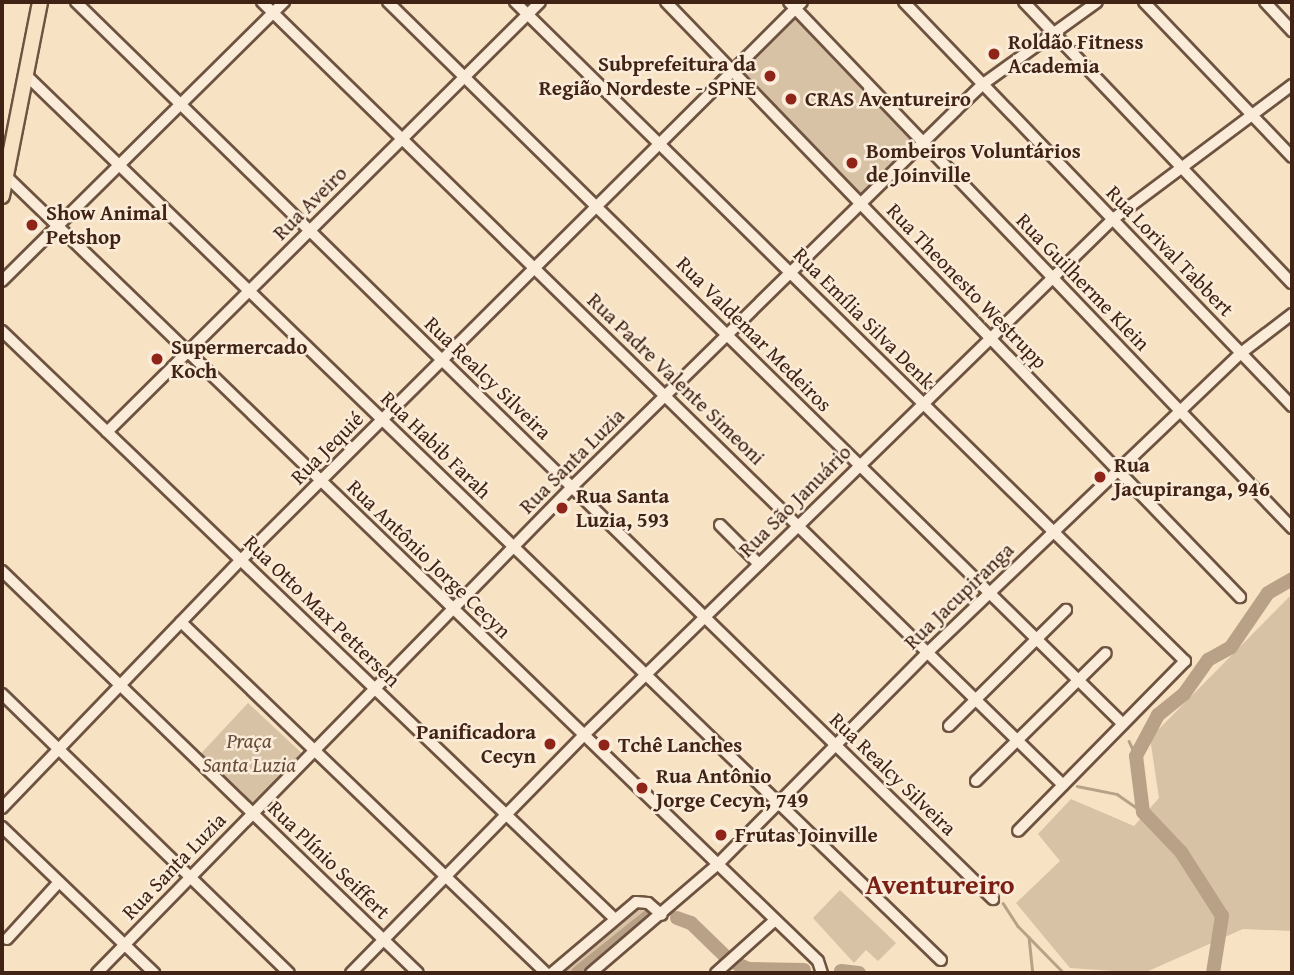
<!DOCTYPE html>
<html>
<head>
<meta charset="utf-8">
<style>
	body { margin:0 }
	#map { position:relative; width:1294px; height:975px; overflow:hidden; background:#f7e2c3; font-family:"Gentium Book Plus",serif }
	div>[style] { position:absolute }
	.green>* { inset:0; background:#d8c2a6; transform-origin:0 0 }
	.stream>* { height:2.5px; margin:-1.25px; padding:0 1.25px; transform-origin:1.25px; border-radius:1.25px; background:#b9a188 }
	.river>* { height:14px; margin:-7px; padding:0 7px; transform-origin:7px; border-radius:7px; background:#b9a188 }
	.roads { filter:drop-shadow(2px 0 #6e5341) drop-shadow(-2px 0 #6e5341) drop-shadow(0 2px #6e5341) drop-shadow(0 -2px #6e5341) }
	.minor>* { height:10px; margin:-5px; padding:0 5px; transform-origin:5px; border-radius:5px; background:#faecd8 }
	.major>* { height:14px; margin:-7px; padding:0 7px; transform-origin:7px; border-radius:7px; background:#f7e2c3 }
	.dots>* { width:19px; height:19px; translate:-50% -50%; box-sizing:border-box; border:4px solid #faecd8; border-radius:50% }
	span { translate:-50% -50%; white-space:nowrap; text-align:center; line-height:1.15; -webkit-text-stroke:5px #faecd8; paint-order:stroke }
	.poi-label { font-size:21px; color:#412316; font-weight:700 }
	.left { translate:0 -50%; text-align:left }
	.right { translate:-100% -50%; text-align:right }
	.street-label { font-size:21px; color:#412316 }
	.park-label { font-size:21px; color:#674b3a; font-style:italic }
	.district-label { font-size:28px; color:#7a1f14; font-weight:700 }
	.frame { position:absolute; inset:0; border:4px solid #412316; pointer-events:none }
</style>
</head>
<body>
<div id="map">
	<div class="green">
		<div style="left:795px;top:18px;width:172px;height:76px;rotate:46deg"></div>
		<div style="clip-path:polygon(1292px 594px,1292px 931px,1243px 929px,1144px 973px,1070px 968px,1016px 903px,1060px 861px,1038px 834px,1071px 799px,1134px 826px,1159px 798px,1150px 738px)"></div>
		<div style="left:248px;top:703px;width:73px;height:71px;rotate:43deg"></div>
		<div style="clip-path:polygon(840px 890px,896px 943px,878px 961px,866px 950px,854px 963px,813px 918px)"></div>
		<div style="clip-path:polygon(645px 905px,652px 915px,583px 973px,557px 973px,631px 908px)"></div>
	</div>
	<div class="stream">
		<div style="left:1129px;top:741px;width:17px;rotate:65deg"></div>
		<div style="left:1077px;top:786px;width:41px;rotate:11.3deg"></div>
		<div style="left:1117px;top:794px;width:32px;rotate:35deg"></div>
		<div style="left:1003px;top:903px;width:27px;rotate:57deg"></div>
		<div style="left:1018px;top:926px;width:66px;rotate:45.6deg"></div>
		<div style="left:1029px;top:937px;width:36px;rotate:84deg"></div>
	</div>
	<div class="river">
		<div style="left:677px;top:918px;width:15px;rotate:20deg"></div>
		<div style="left:691px;top:923px;width:46px;rotate:44.1deg"></div>
		<div style="left:737px;top:964px;width:13px;rotate:23deg"></div>
		<div style="left:749px;top:969px;width:55px;rotate:1deg"></div>
		<div style="left:841px;top:971px;width:18px;rotate:6deg"></div>
		<div style="left:578px;top:973px;width:90px;rotate:-38.7deg"></div>
		<div style="left:1213px;top:973px;width:58px;rotate:-81deg"></div>
		<div style="left:1222px;top:916px;width:76px;rotate:-122.6deg"></div>
		<div style="left:1181px;top:852px;width:55px;rotate:-133.5deg"></div>
		<div style="left:1143px;top:812px;width:56px;rotate:-97.1deg"></div>
		<div style="left:1136px;top:756px;width:47px;rotate:-61.8deg"></div>
		<div style="left:1158px;top:715px;width:33px;rotate:-39deg"></div>
		<div style="left:1184px;top:694px;width:42px;rotate:-54.8deg"></div>
		<div style="left:1208px;top:660px;width:26px;rotate:-29deg"></div>
		<div style="left:1231px;top:647px;width:65px;rotate:-55.6deg"></div>
		<div style="left:1268px;top:593px;width:28px;rotate:-30deg"></div>
	</div>
	<div class="roads">
		<div class="minor">
			<div style="left:76px;top:2px;width:1283px;rotate:44.37deg"></div>
			<div style="left:262px;top:2px;width:1120px;rotate:44.35deg"></div>
			<div style="left:388px;top:2px;width:1030px;rotate:44.49deg"></div>
			<div style="left:515px;top:2px;width:940px;rotate:44.53deg"></div>
			<div style="left:1185px;top:661px;width:238px;rotate:134.5deg"></div>
			<div style="left:666px;top:2px;width:827px;rotate:46.03deg"></div>
			<div style="left:789px;top:2px;width:728px;rotate:46.28deg"></div>
			<div style="left:904px;top:2px;width:560px;rotate:46.16deg"></div>
			<div style="left:1024px;top:2px;width:388px;rotate:46.4deg"></div>
			<div style="left:1144px;top:2px;width:214px;rotate:46.3deg"></div>
			<div style="left:1265px;top:2px;width:40px;rotate:47deg"></div>
			<div style="left:26px;top:75px;width:1273px;rotate:44.05deg"></div>
			<div style="left:6px;top:176px;width:1129px;rotate:44.03deg"></div>
			<div style="left:818px;top:961px;width:13px;rotate:72deg"></div>
			<div style="left:2px;top:281px;width:397px;rotate:-44.7deg"></div>
			<div style="left:2px;top:331px;width:849px;rotate:43.81deg"></div>
			<div style="left:107px;top:432px;width:610px;rotate:-44.8deg"></div>
			<div style="left:720px;top:525px;width:55px;rotate:45deg"></div>
			<div style="left:2px;top:571px;width:578px;rotate:44.02deg"></div>
			<div style="left:181px;top:622px;width:506px;rotate:43.88deg"></div>
			<div style="left:2px;top:694px;width:400px;rotate:44.2deg"></div>
			<div style="left:949px;top:726px;width:165px;rotate:-44.8deg"></div>
			<div style="left:976px;top:781px;width:182px;rotate:-44.6deg"></div>
			<div style="left:2px;top:808px;width:344px;rotate:-46.1deg"></div>
			<div style="left:241px;top:560px;width:791px;rotate:-44.85deg"></div>
			<div style="left:2px;top:827px;width:211px;rotate:43.8deg"></div>
			<div style="left:7px;top:939px;width:77px;rotate:-47.6deg"></div>
			<div style="left:97px;top:973px;width:680px;rotate:-45.66deg"></div>
			<div style="left:572px;top:487px;width:538px;rotate:-44.47deg"></div>
			<div style="left:956px;top:110px;width:37px;rotate:-44deg"></div>
			<div style="left:983px;top:84px;width:140px;rotate:-35.7deg"></div>
			<div style="left:351px;top:973px;width:333px;rotate:-45.6deg"></div>
			<div style="left:584px;top:735px;width:739px;rotate:-44.29deg"></div>
			<div style="left:1113px;top:219px;width:224px;rotate:-36.8deg"></div>
			<div style="left:552px;top:973px;width:110px;rotate:-40.2deg"></div>
			<div style="left:636px;top:902px;width:12px;rotate:5deg"></div>
			<div style="left:648px;top:903px;width:18px;rotate:41deg"></div>
			<div style="left:591px;top:973px;width:167px;rotate:-40.6deg"></div>
			<div style="left:718px;top:864px;width:298px;rotate:-45.3deg"></div>
			<div style="left:928px;top:652px;width:433px;rotate:-43.7deg"></div>
			<div style="left:1241px;top:353px;width:64px;rotate:-37.4deg"></div>
			<div style="left:716px;top:973px;width:79px;rotate:-41.9deg"></div>
		</div>
		<div class="major">
			<div style="left:2px;top:196px;width:198px;rotate:-78.9deg"></div>
		</div>
	</div>
	<div class="dots">
		<div style="left:994px;top:54px;background:#8f2418"></div>
		<div style="left:770px;top:76px;background:#8f2418"></div>
		<div style="left:791px;top:99px;background:#8f2418"></div>
		<div style="left:852px;top:163px;background:#8f2418"></div>
		<div style="left:32px;top:225px;background:#8f2418"></div>
		<div style="left:157px;top:359px;background:#8f2418"></div>
		<div style="left:1100px;top:477px;background:#8f2418"></div>
		<div style="left:562px;top:508px;background:#8f2418"></div>
		<div style="left:550px;top:744px;background:#8f2418"></div>
		<div style="left:604px;top:745px;background:#8f2418"></div>
		<div style="left:642px;top:788px;background:#8f2418"></div>
		<div style="left:721px;top:835px;background:#8f2418"></div>
	</div>
	<div class="poi-label">
		<span class="left" style="left:1008px;top:54px">Roldão Fitness<br>Academia</span>
		<span class="right" style="left:756px;top:76px">Subprefeitura da<br>Região Nordeste - SPNE</span>
		<span class="left" style="left:805px;top:99px">CRAS Aventureiro</span>
		<span class="left" style="left:866px;top:163px">Bombeiros Voluntários<br>de Joinville</span>
		<span class="left" style="left:46px;top:225px">Show Animal<br>Petshop</span>
		<span class="left" style="left:171px;top:359px">Supermercado<br>Koch</span>
		<span class="left" style="left:1114px;top:477px">Rua<br>Jacupiranga, 946</span>
		<span class="left" style="left:576px;top:508px">Rua Santa<br>Luzia, 593</span>
		<span class="right" style="left:536px;top:744px">Panificadora<br>Cecyn</span>
		<span class="left" style="left:618px;top:745px">Tchê Lanches</span>
		<span class="left" style="left:656px;top:788px">Rua Antônio<br>Jorge Cecyn, 749</span>
		<span class="left" style="left:735px;top:835px">Frutas Joinville</span>
	</div>
	<div class="street-label">
		<span style="left:310px;top:203px;rotate:-45deg">Rua Aveiro</span>
		<span style="left:1170px;top:251px;rotate:46deg">Rua Lorival Tabbert</span>
		<span style="left:1083px;top:282px;rotate:46deg">Rua Guilherme Klein</span>
		<span style="left:967px;top:286px;rotate:46deg">Rua Theonesto Westrupp</span>
		<span style="left:864px;top:318px;rotate:45deg">Rua Emília Silva Denk</span>
		<span style="left:754px;top:334px;rotate:45deg">Rua Valdemar Medeiros</span>
		<span style="left:488px;top:378px;rotate:44deg">Rua Realcy Silveira</span>
		<span style="left:676px;top:379px;rotate:44deg">Rua Padre Valente Simeoni</span>
		<span style="left:436px;top:445px;rotate:44deg">Rua Habib Farah</span>
		<span style="left:327px;top:448px;rotate:-45deg">Rua Jequié</span>
		<span style="left:572px;top:461px;rotate:-45deg">Rua Santa Luzia</span>
		<span style="left:795px;top:501px;rotate:-45deg">Rua São Januário</span>
		<span style="left:429px;top:559px;rotate:44deg">Rua Antônio Jorge Cecyn</span>
		<span style="left:959px;top:596px;rotate:-44deg">Rua Jacupiranga</span>
		<span style="left:322px;top:611px;rotate:44deg">Rua Otto Max Pettersen</span>
		<span style="left:893px;top:774px;rotate:44deg">Rua Realcy Silveira</span>
		<span style="left:329px;top:860px;rotate:44deg">Rua Plínio Seiffert</span>
		<span style="left:174px;top:866px;rotate:-46deg">Rua Santa Luzia</span>
	</div>
	<div class="park-label">
		<span style="left:249px;top:753px">Praça<br>Santa Luzia</span>
	</div>
	<div class="district-label">
		<span style="left:940px;top:884px">Aventureiro</span>
	</div>
	<div class="frame"></div>
</div>
</body>
</html>
